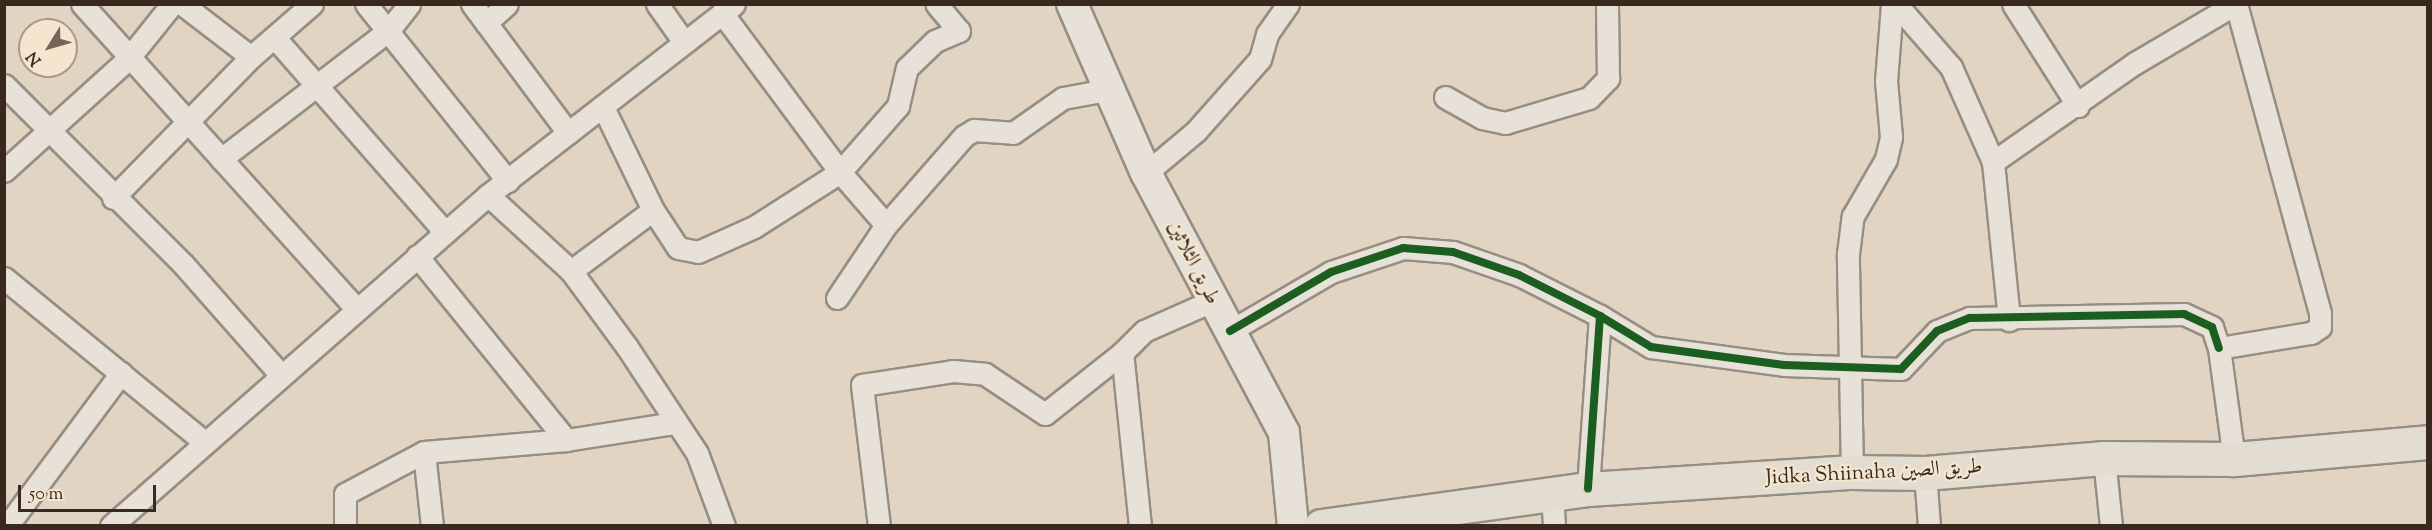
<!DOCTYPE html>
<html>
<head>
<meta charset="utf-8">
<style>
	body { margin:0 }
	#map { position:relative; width:2432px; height:530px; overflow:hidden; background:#e1d4c2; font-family:"Sorts Mill Goudy",Amiri,serif }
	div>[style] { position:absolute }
	.roads { filter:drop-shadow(2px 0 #978e83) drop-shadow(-2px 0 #978e83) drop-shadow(0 2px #978e83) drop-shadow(0 -2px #978e83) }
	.street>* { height:21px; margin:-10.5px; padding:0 10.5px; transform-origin:10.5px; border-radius:10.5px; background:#e7e1d7 }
	.secondary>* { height:30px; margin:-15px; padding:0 15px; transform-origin:15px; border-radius:15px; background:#e7e1d7 }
	.primary>* { height:33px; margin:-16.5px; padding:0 16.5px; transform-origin:16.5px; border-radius:16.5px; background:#e3dcd1 }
	.cycleway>* { height:8px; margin:-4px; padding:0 4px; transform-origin:4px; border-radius:4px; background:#1b5e20 }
	span { translate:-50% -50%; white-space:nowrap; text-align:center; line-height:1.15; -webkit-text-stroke:4.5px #f4e5cf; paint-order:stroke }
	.street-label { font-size:21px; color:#39281e }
	.frame { position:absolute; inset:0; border:6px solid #39281e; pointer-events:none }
	.north { position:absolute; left:18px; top:18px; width:60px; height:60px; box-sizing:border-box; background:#f4e5cf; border:2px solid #a99988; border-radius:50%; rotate:233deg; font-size:16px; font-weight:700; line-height:24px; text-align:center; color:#39281e }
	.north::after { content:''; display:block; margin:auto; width:21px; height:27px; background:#746457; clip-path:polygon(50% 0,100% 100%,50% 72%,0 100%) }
	.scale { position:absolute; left:18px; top:485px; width:138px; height:27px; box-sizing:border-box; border:3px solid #39281e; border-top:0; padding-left:8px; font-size:18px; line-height:21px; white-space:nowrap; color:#39281e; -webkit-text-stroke:4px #f4e5cf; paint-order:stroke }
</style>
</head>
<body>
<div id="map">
	<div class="roads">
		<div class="street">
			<div style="left:82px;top:4px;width:409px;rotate:48deg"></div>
			<div style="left:182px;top:4px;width:87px;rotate:37.5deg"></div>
			<div style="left:366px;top:4px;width:227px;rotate:51.3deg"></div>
			<div style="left:472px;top:4px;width:161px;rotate:53.3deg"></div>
			<div style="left:657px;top:4px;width:47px;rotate:54.6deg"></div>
			<div style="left:1896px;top:4px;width:84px;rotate:48.9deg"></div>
			<div style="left:1951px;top:67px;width:104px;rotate:66.1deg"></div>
			<div style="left:1993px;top:162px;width:159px;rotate:84.2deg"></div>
			<div style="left:2013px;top:4px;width:121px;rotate:57.5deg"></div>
			<div style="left:722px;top:13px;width:198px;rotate:53.4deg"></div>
			<div style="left:840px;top:172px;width:70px;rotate:49deg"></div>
			<div style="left:486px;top:23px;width:28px;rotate:-42deg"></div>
			<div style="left:275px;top:38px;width:258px;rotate:48.8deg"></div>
			<div style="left:4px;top:85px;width:253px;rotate:45deg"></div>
			<div style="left:183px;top:264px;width:148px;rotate:48.6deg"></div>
			<div style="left:1445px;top:97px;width:43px;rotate:29.6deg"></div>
			<div style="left:1482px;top:118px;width:24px;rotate:12deg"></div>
			<div style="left:1505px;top:123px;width:88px;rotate:-16.6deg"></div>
			<div style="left:1589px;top:98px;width:28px;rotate:-46deg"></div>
			<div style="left:1608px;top:78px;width:74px;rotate:-90.8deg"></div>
			<div style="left:603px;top:107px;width:114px;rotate:64.1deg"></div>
			<div style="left:653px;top:210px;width:45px;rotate:56.7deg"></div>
			<div style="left:678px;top:248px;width:20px;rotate:11deg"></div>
			<div style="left:698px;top:252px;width:61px;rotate:-24.1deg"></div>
			<div style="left:754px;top:227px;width:102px;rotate:-32.6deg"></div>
			<div style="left:840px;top:172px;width:88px;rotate:-48.7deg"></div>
			<div style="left:898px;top:106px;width:39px;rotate:-77deg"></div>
			<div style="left:907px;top:68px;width:39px;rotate:-44deg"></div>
			<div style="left:935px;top:41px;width:26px;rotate:-23deg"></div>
			<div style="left:959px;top:31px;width:35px;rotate:-130deg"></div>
			<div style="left:221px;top:159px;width:212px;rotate:-37.5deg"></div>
			<div style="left:389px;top:30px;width:33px;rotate:-52deg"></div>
			<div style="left:1993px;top:162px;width:173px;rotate:-34.9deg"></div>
			<div style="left:2135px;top:63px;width:116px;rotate:-30.5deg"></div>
			<div style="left:4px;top:171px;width:167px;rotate:-42.1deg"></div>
			<div style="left:128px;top:59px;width:70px;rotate:-51.3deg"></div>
			<div style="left:1146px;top:173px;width:65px;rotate:-40deg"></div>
			<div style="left:1196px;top:131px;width:96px;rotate:-48.4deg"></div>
			<div style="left:1260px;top:59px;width:26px;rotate:-74deg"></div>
			<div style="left:1267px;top:34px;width:37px;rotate:-55deg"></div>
			<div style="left:488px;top:195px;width:113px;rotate:42.5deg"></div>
			<div style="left:571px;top:271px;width:94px;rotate:53.6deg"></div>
			<div style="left:627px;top:347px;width:127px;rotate:56.6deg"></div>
			<div style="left:697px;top:453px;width:78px;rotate:69.7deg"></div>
			<div style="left:113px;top:198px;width:197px;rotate:-45.6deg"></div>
			<div style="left:251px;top:57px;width:81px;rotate:-41deg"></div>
			<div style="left:417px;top:256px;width:237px;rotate:51deg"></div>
			<div style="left:571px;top:271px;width:102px;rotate:-36.6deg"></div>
			<div style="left:4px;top:278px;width:256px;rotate:39.3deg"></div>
			<div style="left:837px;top:298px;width:88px;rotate:-56.1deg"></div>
			<div style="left:886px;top:225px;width:118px;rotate:-48.8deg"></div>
			<div style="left:964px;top:136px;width:12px;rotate:-31deg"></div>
			<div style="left:974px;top:130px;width:39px;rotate:4deg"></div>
			<div style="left:1013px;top:133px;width:61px;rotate:-35deg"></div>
			<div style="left:1063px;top:98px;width:45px;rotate:-10.3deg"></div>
			<div style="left:1600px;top:316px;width:60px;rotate:31.3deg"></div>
			<div style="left:1651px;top:347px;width:134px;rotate:7.7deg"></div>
			<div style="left:1784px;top:365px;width:117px;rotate:2deg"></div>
			<div style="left:1901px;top:369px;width:52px;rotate:-46.5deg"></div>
			<div style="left:1937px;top:331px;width:35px;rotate:-22deg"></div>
			<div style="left:1970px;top:318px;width:214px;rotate:-1.1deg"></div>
			<div style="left:2184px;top:314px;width:31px;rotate:25deg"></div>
			<div style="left:2212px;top:327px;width:22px;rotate:72deg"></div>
			<div style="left:1230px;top:331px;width:117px;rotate:-30.3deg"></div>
			<div style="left:1331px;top:272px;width:76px;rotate:-18.4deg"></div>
			<div style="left:1403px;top:248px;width:50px;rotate:4.6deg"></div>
			<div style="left:1453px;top:252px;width:70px;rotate:19.2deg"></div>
			<div style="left:1519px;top:275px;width:91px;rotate:26.8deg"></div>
			<div style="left:1600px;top:316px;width:173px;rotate:94deg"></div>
			<div style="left:2104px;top:458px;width:68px;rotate:84.1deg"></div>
			<div style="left:2234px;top:459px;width:112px;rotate:-97.7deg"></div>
			<div style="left:2219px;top:348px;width:93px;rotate:-9.3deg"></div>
			<div style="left:2311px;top:333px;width:11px;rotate:-34deg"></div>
			<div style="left:2320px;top:327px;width:14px;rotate:-90deg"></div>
			<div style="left:2320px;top:313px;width:320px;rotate:-105.2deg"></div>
			<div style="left:1852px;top:472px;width:218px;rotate:-91.1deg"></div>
			<div style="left:1848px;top:254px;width:38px;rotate:-83deg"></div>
			<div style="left:1853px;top:216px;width:66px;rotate:-59.9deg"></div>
			<div style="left:1886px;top:159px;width:23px;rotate:-77deg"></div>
			<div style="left:1891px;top:137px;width:56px;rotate:-95.1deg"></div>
			<div style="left:1886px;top:81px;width:77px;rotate:-85.5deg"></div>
			<div style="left:1925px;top:473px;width:53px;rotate:85.7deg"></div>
			<div style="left:1552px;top:496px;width:30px;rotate:86deg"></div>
			<div style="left:7px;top:526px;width:191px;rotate:-53.3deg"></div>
			<div style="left:111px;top:526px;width:502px;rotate:-41.28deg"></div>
			<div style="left:488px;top:195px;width:311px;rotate:-37.8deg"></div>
			<div style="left:345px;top:526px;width:32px;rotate:-90deg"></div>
			<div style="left:345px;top:494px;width:89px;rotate:-28deg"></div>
			<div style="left:432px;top:526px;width:74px;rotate:-96.2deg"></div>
			<div style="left:424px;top:452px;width:143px;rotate:-4.8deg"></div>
			<div style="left:566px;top:440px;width:110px;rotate:-8.9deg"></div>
			<div style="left:879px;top:526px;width:142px;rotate:-96.9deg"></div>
			<div style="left:862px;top:385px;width:92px;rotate:-8.7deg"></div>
			<div style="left:953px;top:371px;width:32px;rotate:5deg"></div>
			<div style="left:985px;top:374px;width:72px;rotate:33.7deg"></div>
			<div style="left:1045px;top:414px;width:98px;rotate:-38.4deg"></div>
			<div style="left:1140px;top:526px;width:174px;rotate:-95.9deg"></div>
			<div style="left:1122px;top:353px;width:31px;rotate:-45deg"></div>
			<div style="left:1144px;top:331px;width:74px;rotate:-23.8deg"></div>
		</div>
		<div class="secondary">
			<div style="left:1072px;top:4px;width:184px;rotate:66.4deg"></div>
			<div style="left:1146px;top:173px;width:294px;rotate:62deg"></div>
			<div style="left:1284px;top:433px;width:93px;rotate:84.5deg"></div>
		</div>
		<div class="primary">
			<div style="left:1321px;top:526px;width:270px;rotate:-7.9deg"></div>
			<div style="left:1588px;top:489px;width:265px;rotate:-3.7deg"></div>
			<div style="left:1852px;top:472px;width:73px;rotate:0.8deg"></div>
			<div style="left:1925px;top:473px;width:180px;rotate:-4.8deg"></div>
			<div style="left:2104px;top:458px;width:130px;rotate:0.4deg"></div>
			<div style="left:2234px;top:459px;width:195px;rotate:-5deg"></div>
		</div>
	</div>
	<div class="cycleway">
		<div style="left:1600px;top:316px;width:60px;rotate:31.3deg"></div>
		<div style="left:1651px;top:347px;width:134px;rotate:7.7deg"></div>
		<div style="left:1784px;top:365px;width:117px;rotate:2deg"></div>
		<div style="left:1901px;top:369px;width:52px;rotate:-46.5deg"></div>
		<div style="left:1937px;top:331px;width:35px;rotate:-22deg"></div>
		<div style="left:1970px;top:318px;width:214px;rotate:-1.1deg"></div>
		<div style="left:2184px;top:314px;width:31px;rotate:25deg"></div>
		<div style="left:2212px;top:327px;width:22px;rotate:72deg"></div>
		<div style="left:1230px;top:331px;width:117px;rotate:-30.3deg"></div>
		<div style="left:1331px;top:272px;width:76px;rotate:-18.4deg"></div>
		<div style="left:1403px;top:248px;width:50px;rotate:4.6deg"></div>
		<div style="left:1453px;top:252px;width:70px;rotate:19.2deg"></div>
		<div style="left:1519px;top:275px;width:91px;rotate:26.8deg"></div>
		<div style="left:1600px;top:316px;width:173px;rotate:94deg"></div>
	</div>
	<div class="street-label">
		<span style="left:1193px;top:263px;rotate:63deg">طريق الثلاثين</span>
		<span style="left:1874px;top:473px;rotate:-3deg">Jidka Shiinaha طريق الصين</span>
	</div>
	<div class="frame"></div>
	<div class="north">N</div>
	<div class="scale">50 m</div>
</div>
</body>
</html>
